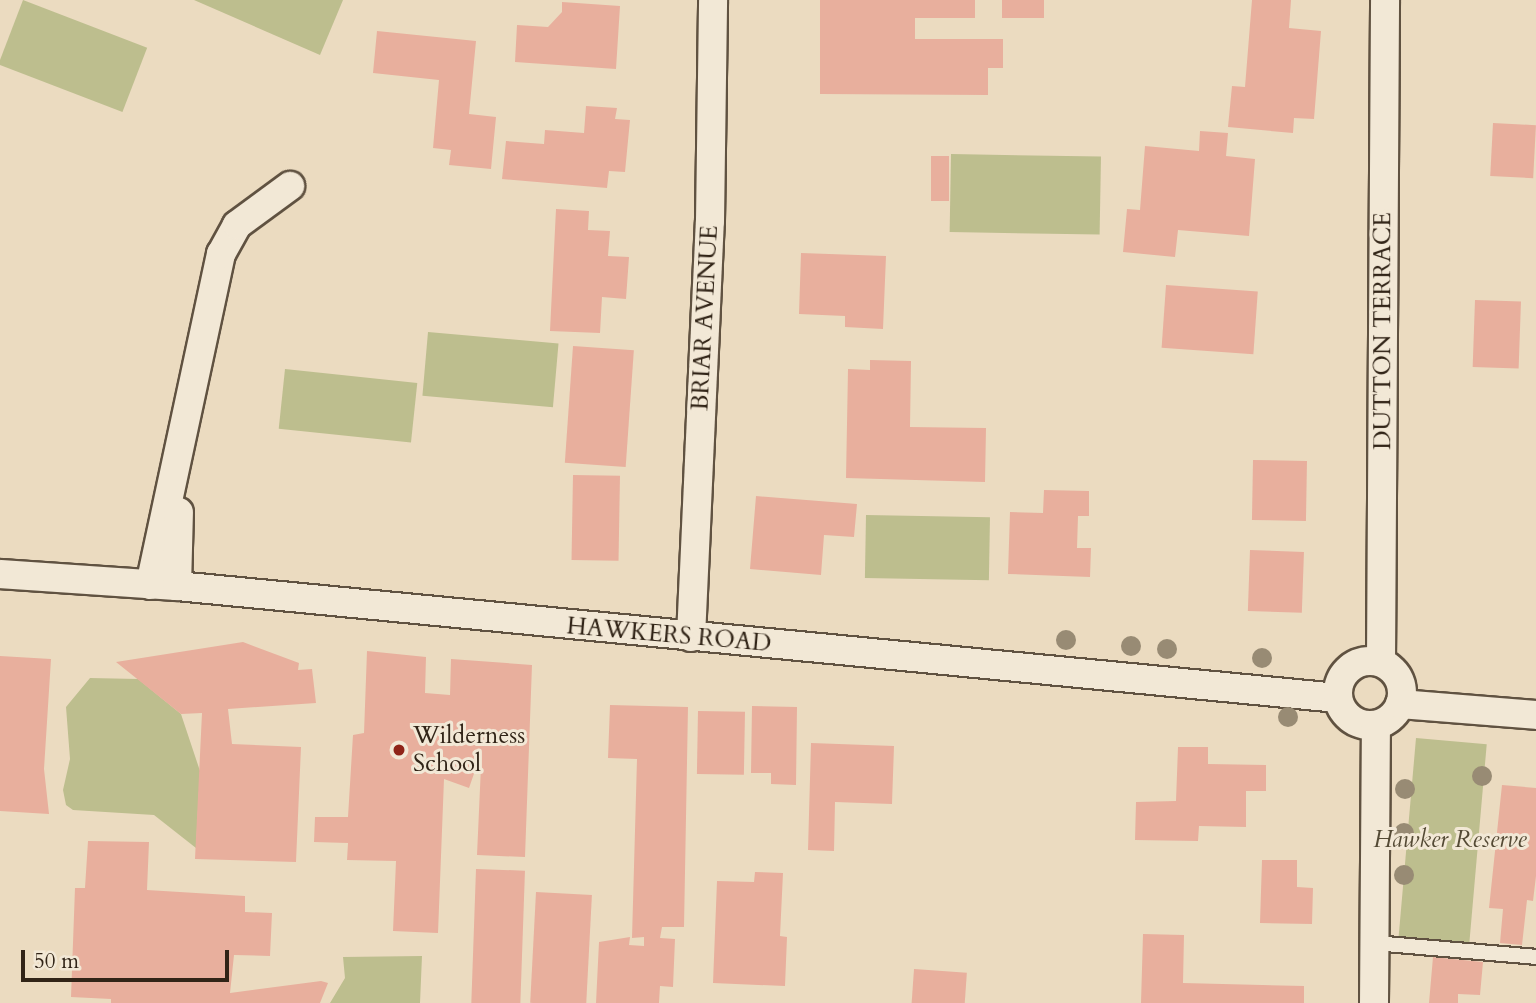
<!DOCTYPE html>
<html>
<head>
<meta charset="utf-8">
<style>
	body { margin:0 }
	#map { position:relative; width:1536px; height:1003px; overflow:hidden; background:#ebdbc0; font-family:Cardo,serif }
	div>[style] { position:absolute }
	.green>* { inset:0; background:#bdbe8e; transform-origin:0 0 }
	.building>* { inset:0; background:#e8af9d; transform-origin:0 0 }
	.roads { filter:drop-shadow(2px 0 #605241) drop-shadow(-2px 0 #605241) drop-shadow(0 2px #605241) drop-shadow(0 -2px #605241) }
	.lane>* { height:14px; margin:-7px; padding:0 7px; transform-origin:7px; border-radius:7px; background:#f2e8d6 }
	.street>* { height:28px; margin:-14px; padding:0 14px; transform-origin:14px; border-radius:14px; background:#f2e8d6 }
	.street>.ring { margin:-14px; padding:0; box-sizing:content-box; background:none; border:28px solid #f2e8d6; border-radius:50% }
	.trees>* { width:20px; height:20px; margin:-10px; border-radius:50%; background:#988b74 }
	.dots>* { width:19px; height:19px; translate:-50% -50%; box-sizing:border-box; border:4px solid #f2e8d6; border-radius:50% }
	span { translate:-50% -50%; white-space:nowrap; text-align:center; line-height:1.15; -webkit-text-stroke:6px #f2e8d6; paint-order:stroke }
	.street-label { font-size:24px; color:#312417 }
	.poi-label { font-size:24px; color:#312417 }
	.left { translate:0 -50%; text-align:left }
	.park-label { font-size:24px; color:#544a35; font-style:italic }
	.scale { position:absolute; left:21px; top:950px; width:208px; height:32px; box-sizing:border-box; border:4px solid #312417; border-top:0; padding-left:9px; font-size:21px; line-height:24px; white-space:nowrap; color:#312417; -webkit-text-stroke:5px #f2e8d6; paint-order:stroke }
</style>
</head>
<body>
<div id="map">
	<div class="green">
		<div style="left:23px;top:0;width:133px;height:69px;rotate:21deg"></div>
		<div style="clip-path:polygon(194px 0,343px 0,320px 55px)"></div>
		<div style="left:951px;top:154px;width:150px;height:78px;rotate:1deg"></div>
		<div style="left:428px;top:332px;width:131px;height:64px;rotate:5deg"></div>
		<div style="left:285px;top:369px;width:133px;height:60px;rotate:6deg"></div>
		<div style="left:866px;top:515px;width:124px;height:63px;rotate:1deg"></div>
		<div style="clip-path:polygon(90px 678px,138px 679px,181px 714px,200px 771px,196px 848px,154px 815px,73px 810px,66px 805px,63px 790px,70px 759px,66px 707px)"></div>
		<div style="left:1416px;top:738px;width:71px;height:199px;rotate:5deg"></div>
		<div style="clip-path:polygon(422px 956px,420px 1003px,330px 1003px,345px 978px,343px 957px)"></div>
	</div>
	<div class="building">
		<div style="clip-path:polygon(820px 0,975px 0,975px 18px,915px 18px,915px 39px,1003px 39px,1003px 68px,988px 68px,988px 95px,820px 94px)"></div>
		<div style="left:1002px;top:0;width:42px;height:18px"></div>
		<div style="clip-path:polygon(1252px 0,1291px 0,1289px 28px,1321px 31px,1314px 119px,1294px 118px,1293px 133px,1228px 127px,1232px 86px,1245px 87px)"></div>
		<div style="clip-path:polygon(562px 2px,620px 6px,616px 69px,515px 62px,517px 25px,548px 27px,562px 12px)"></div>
		<div style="clip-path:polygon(377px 31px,476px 41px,469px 114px,496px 117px,491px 169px,449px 165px,451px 150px,433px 148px,439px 80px,373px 73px)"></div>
		<div style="clip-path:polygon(586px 106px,617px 108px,615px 119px,630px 120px,625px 172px,609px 171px,607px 188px,502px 179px,506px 141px,544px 144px,545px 130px,584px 133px)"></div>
		<div style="left:1493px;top:123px;width:43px;height:53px;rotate:3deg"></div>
		<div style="clip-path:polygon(1200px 131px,1228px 133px,1226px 156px,1255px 159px,1249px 236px,1178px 230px,1175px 257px,1123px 252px,1127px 209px,1140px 210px,1145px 146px,1199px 151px)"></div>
		<div style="left:931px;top:156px;width:18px;height:45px"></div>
		<div style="clip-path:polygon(556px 209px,589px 211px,588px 230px,610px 231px,608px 256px,629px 257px,626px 299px,602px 297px,600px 333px,550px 331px)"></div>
		<div style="clip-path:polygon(801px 253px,886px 256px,883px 329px,845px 327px,845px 316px,799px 314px)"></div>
		<div style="left:1166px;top:285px;width:92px;height:63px;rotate:4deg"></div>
		<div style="left:1475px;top:300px;width:46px;height:67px;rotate:2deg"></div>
		<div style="left:573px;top:346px;width:61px;height:117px;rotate:4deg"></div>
		<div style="clip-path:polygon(870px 360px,911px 361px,910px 427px,986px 428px,985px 482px,846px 478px,848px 369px,870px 370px)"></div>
		<div style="left:1253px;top:460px;width:54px;height:60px;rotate:1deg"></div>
		<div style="left:573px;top:475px;width:47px;height:85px;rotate:1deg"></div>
		<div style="clip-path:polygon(1044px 490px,1089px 491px,1089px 516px,1078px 516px,1077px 548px,1091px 548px,1090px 577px,1008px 574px,1010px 512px,1043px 513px)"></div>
		<div style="clip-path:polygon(756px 496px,857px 504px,854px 537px,824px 535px,821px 575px,750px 569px)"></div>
		<div style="left:1250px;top:550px;width:54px;height:61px;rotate:2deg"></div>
		<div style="clip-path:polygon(243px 642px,299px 663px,298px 670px,312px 669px,316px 703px,228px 709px,232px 744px,301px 747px,296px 862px,195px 859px,202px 713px,181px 714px,116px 662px)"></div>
		<div style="clip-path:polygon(367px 651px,426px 657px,425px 693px,450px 695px,451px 659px,532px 665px,525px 857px,477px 855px,481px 766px,477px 765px,469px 788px,444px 779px,438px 933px,393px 931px,396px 861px,347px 860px,348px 843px,314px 842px,315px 817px,348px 817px,353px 735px,364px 733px)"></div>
		<div style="clip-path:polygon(0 656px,51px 659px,44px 769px,49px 814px,0 811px)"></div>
		<div style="clip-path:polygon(610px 705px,688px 707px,684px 927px,662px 927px,660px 938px,675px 939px,673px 987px,660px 986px,659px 1003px,596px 1003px,599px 942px,630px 937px,629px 945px,644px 946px,644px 937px,632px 938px,637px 759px,608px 758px)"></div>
		<div style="clip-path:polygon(752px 706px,797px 707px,796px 785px,771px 784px,771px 773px,751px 773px)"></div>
		<div style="left:698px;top:711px;width:47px;height:63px;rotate:1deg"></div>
		<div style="clip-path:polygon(811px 743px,894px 746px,892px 804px,835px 802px,834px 851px,808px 850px)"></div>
		<div style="clip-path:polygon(1178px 747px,1208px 747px,1208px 764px,1266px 765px,1266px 791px,1246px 791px,1246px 827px,1199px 826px,1198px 841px,1135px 840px,1136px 802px,1176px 801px)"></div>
		<div style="clip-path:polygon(1502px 785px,1536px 788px,1536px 876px,1533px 901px,1527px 900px,1522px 945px,1500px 943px,1503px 909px,1489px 908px)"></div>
		<div style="clip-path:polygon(88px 841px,149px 842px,147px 890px,245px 896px,245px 912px,272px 913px,270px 956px,234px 955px,230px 993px,321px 981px,328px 983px,320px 1003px,111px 1003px,111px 999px,71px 997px,75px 888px,85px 888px)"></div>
		<div style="clip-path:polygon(1262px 860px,1297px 860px,1297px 887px,1313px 888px,1312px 924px,1260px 923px)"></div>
		<div style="left:476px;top:869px;width:49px;height:134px;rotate:2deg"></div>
		<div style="clip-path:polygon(755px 872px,783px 873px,780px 936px,787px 937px,785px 986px,713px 983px,717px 881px,754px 882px)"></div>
		<div style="left:536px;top:892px;width:56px;height:111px;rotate:3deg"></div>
		<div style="clip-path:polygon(1143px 934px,1184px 935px,1183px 983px,1304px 986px,1304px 1003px,1141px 1003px)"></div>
		<div style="clip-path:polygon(1433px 957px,1483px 962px,1480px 995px,1458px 994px,1458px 1003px,1429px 1003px)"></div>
		<div style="left:914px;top:969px;width:53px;height:34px;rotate:4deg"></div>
	</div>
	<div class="roads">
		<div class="lane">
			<div style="left:1374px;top:943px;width:163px;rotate:4.9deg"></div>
		</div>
		<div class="street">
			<div style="left:0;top:574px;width:177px;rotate:3.9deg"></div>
			<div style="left:177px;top:586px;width:1166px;rotate:5.51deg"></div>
			<div style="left:150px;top:585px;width:339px;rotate:-77.9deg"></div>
			<div style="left:221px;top:254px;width:33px;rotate:-61deg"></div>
			<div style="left:237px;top:225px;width:66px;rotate:-36.3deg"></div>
			<div style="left:177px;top:586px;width:74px;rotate:-88.5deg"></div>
			<div style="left:691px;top:637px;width:416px;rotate:-87.4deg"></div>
			<div style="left:710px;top:221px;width:221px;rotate:-89.2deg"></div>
			<div class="ring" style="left:1338px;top:661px;width:36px;height:36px"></div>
			<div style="left:1381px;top:662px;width:662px;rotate:-89.65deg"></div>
			<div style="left:1400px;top:704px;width:136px;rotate:4.6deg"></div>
			<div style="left:1374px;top:1003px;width:278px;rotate:-89.6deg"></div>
		</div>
	</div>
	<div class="trees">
		<div style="left:1066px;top:640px"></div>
		<div style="left:1131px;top:646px"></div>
		<div style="left:1167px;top:649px"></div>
		<div style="left:1262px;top:658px"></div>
		<div style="left:1288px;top:717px"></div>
		<div style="left:1482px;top:776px"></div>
		<div style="left:1405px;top:789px"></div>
		<div style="left:1404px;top:833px"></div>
		<div style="left:1404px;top:875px"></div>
	</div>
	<div class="dots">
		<div style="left:399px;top:750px;background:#8f2418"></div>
	</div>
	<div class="street-label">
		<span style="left:705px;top:318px;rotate:-87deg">BRIAR AVENUE</span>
		<span style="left:1383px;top:331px;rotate:-90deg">DUTTON TERRACE</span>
		<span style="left:669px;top:635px;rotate:5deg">HAWKERS ROAD</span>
	</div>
	<div class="poi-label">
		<span class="left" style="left:413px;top:750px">Wilderness<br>School</span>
	</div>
	<div class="park-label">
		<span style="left:1450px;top:840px">Hawker Reserve</span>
	</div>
	<div class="scale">50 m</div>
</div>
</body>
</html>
